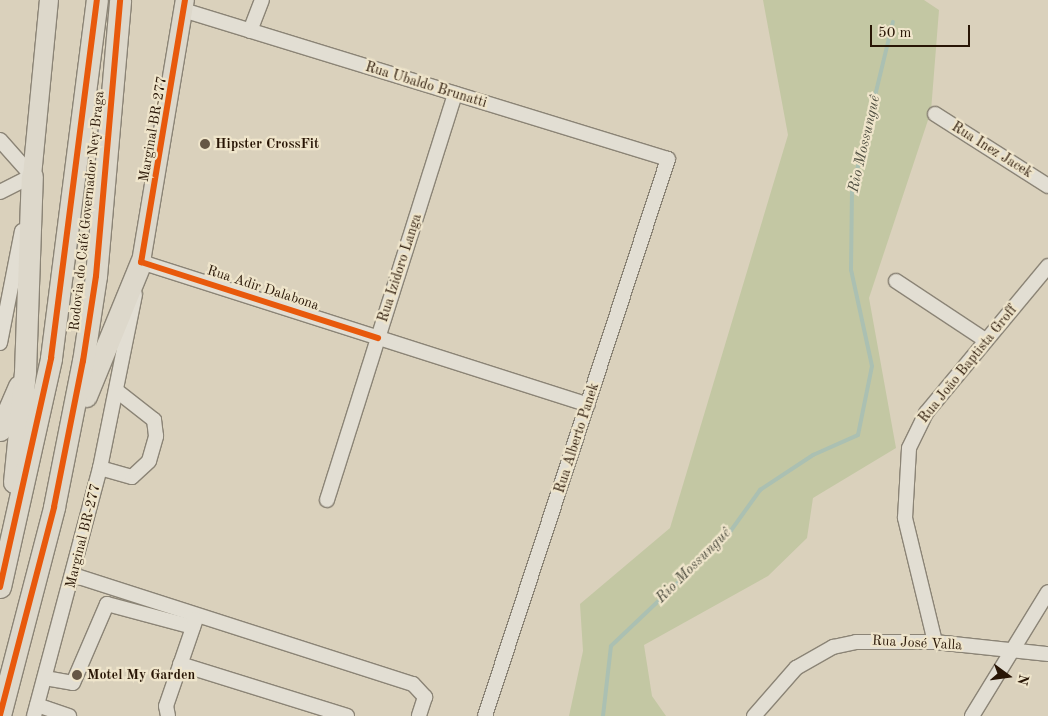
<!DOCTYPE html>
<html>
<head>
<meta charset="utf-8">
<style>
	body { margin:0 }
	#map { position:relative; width:1048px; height:716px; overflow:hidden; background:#dad1bc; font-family:"Old Standard TT",serif }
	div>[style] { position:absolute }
	.green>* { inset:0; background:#c3c7a3 }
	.stream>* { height:4px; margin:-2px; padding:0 2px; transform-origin:2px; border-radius:2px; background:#abc0b2 }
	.roads { filter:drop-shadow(1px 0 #8b8476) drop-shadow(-1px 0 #8b8476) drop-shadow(0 1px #8b8476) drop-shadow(0 -1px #8b8476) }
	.minor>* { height:14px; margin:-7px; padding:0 7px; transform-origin:7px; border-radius:7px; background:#e2ded3 }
	.major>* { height:18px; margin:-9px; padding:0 9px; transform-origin:9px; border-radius:9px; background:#ddd8cb }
	.highway>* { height:21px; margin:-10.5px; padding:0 10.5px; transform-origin:10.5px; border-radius:10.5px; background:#ddd8cb }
	.cycleway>* { height:6px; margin:-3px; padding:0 3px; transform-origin:3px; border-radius:3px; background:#e8590c }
	.dots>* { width:14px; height:14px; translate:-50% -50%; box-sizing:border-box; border:2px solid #efe5cb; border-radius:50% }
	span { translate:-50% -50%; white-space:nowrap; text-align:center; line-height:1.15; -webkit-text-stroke:4.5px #efe5cb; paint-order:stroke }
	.street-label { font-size:14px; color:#281505 }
	.poi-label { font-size:14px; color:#281505; font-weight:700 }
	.left { translate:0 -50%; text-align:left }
	.water-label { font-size:15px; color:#4f4e40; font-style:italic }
	.north { position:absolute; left:983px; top:651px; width:50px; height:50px; -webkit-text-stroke:4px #efe5cb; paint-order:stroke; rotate:104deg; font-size:14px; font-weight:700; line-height:20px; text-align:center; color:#281505 }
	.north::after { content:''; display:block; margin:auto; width:18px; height:22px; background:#281505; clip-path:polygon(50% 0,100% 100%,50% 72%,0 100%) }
	.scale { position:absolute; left:870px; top:25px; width:100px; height:22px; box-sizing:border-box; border:2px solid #281505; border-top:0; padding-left:6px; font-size:15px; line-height:18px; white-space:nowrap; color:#281505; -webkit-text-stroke:4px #efe5cb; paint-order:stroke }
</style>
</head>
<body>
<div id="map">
	<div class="green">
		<div style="clip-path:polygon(763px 0,924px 0,939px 10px,931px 111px,869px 298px,896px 448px,813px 498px,807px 538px,768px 576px,644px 645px,652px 696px,666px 716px,569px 716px,583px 651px,580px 604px,670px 528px,788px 135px)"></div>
	</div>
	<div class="stream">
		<div style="left:603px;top:716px;width:70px;rotate:-83.5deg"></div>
		<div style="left:611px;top:646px;width:160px;rotate:-43.5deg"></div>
		<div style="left:727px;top:536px;width:57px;rotate:-54.3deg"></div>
		<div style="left:760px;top:490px;width:64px;rotate:-33.4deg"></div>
		<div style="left:813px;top:455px;width:49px;rotate:-24deg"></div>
		<div style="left:858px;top:435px;width:70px;rotate:-78.5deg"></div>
		<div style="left:872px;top:366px;width:98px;rotate:-102.3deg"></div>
		<div style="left:851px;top:270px;width:79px;rotate:-89.3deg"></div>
		<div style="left:852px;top:191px;width:174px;rotate:-76.4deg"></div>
	</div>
	<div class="roads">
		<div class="minor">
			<div style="left:183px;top:10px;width:507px;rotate:17.08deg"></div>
			<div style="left:668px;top:159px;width:586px;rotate:108.19deg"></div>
			<div style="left:250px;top:31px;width:33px;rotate:-69deg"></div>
			<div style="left:935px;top:114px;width:134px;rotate:32.5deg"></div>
			<div style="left:0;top:140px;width:48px;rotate:48.4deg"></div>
			<div style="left:0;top:192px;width:36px;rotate:-27deg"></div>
			<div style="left:139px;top:270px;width:8px;rotate:-76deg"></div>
			<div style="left:141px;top:262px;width:469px;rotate:17.7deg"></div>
			<div style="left:896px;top:281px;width:107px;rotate:33.5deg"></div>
			<div style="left:0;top:343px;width:114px;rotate:-78.9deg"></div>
			<div style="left:100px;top:468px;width:33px;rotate:16deg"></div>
			<div style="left:132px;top:477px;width:23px;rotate:-43deg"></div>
			<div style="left:149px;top:461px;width:26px;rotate:-74deg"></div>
			<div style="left:156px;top:436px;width:16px;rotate:-97deg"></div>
			<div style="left:154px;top:420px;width:47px;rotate:-141.9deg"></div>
			<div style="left:327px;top:500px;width:426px;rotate:-72.5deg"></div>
			<div style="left:73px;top:575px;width:357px;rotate:17.8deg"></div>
			<div style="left:413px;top:684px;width:18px;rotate:47deg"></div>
			<div style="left:425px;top:697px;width:20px;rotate:108deg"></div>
			<div style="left:935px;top:642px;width:128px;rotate:-103.6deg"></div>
			<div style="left:905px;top:518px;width:70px;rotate:-86.7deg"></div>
			<div style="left:909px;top:448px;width:39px;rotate:-64deg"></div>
			<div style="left:926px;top:413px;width:191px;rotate:-50.3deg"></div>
			<div style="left:180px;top:664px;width:175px;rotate:17.3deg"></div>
			<div style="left:45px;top:678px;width:28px;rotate:10deg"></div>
			<div style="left:73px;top:683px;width:86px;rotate:-66.7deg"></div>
			<div style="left:107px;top:604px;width:89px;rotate:15deg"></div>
			<div style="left:37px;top:705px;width:34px;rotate:19deg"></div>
			<div style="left:34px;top:716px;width:257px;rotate:-75.1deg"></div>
			<div style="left:100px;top:468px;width:177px;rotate:-78.6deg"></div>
			<div style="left:168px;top:716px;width:10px;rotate:-101deg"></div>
			<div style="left:166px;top:706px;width:92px;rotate:-71deg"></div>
			<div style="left:754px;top:716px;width:64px;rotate:-48.8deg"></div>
			<div style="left:796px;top:668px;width:43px;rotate:-29.6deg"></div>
			<div style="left:833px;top:647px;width:24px;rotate:-12deg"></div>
			<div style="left:856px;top:642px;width:79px"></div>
			<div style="left:935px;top:642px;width:114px;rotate:6.1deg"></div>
			<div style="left:972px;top:716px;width:145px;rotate:-58.5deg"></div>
		</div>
		<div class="major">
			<div style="left:32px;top:176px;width:177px;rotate:-84.5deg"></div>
			<div style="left:141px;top:262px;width:266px;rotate:-80.5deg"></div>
		</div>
		<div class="highway">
			<div style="left:86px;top:396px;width:145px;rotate:-67.7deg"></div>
			<div style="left:0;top:430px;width:48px;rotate:-66.6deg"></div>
			<div style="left:14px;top:482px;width:111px;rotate:-84.3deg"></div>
			<div style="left:25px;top:372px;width:196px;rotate:-88deg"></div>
			<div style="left:0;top:587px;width:235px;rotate:-77.4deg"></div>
			<div style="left:51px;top:358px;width:361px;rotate:-82.7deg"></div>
			<div style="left:0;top:715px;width:215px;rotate:-75.4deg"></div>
			<div style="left:54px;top:507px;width:149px;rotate:-78.8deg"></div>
			<div style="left:83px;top:361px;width:86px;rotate:-81.3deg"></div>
			<div style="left:96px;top:276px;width:277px;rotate:-85deg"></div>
		</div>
	</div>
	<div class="cycleway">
		<div style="left:185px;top:0;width:266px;rotate:99.5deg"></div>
		<div style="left:141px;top:262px;width:249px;rotate:17.8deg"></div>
		<div style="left:0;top:587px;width:235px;rotate:-77.4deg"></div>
		<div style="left:51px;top:358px;width:361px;rotate:-82.7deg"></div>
		<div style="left:0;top:715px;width:215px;rotate:-75.4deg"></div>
		<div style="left:54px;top:507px;width:149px;rotate:-78.8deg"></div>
		<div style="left:83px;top:361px;width:86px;rotate:-81.3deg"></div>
		<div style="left:96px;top:276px;width:277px;rotate:-85deg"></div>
	</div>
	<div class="dots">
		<div style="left:205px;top:144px;background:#665745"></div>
		<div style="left:77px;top:675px;background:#665745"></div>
	</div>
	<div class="street-label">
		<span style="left:426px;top:85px;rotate:17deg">Rua Ubaldo Brunatti</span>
		<span style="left:153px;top:129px;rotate:-80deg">Marginal BR-277</span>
		<span style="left:992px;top:150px;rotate:32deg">Rua Inez Jacek</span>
		<span style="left:87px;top:211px;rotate:-84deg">Rodovia do Café Governador Ney Braga</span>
		<span style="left:400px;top:268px;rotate:-72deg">Rua Izidoro Langa</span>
		<span style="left:263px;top:288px;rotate:18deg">Rua Adir Dalabona</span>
		<span style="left:968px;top:364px;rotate:-51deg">Rua João Baptista Groff</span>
		<span style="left:577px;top:438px;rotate:-72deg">Rua Alberto Panek</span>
		<span style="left:83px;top:536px;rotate:-76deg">Marginal BR-277</span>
		<span style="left:917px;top:643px;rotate:3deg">Rua José Valla</span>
	</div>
	<div class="poi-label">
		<span class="left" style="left:215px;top:144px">Hipster CrossFit</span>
		<span class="left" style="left:87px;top:675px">Motel My Garden</span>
	</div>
	<div class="water-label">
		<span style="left:865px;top:144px;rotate:-77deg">Rio Mossunguê</span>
		<span style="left:694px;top:566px;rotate:-45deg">Rio Mossunguê</span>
	</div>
	<div class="north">N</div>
	<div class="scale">50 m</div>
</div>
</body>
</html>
